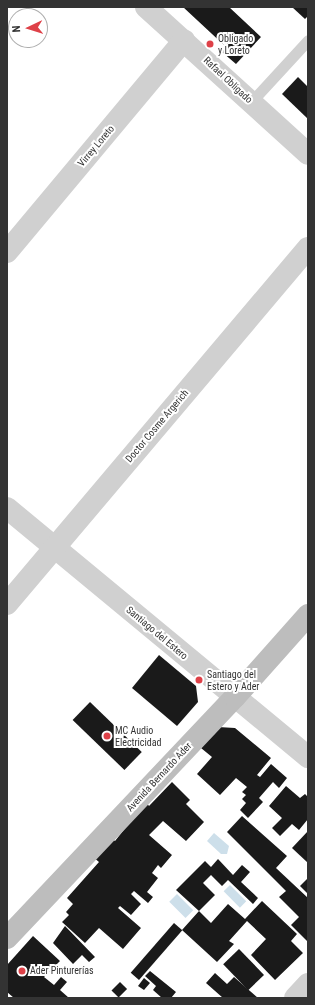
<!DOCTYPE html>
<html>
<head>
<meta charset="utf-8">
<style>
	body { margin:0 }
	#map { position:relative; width:315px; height:1005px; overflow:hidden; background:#fff; font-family:"Roboto Condensed",sans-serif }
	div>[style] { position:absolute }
	.water>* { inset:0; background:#cddfea; transform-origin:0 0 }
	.building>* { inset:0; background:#1a1a1a; transform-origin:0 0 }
	.service>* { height:11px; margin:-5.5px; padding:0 5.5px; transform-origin:5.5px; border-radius:5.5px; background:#d0d0d0 }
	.minor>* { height:22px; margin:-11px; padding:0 11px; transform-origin:11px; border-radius:11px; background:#d0d0d0 }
	.secondary>* { height:22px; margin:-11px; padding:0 11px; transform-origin:11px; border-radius:11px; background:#bdbdbd }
	.dots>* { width:11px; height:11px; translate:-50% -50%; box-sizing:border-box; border:2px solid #fff; border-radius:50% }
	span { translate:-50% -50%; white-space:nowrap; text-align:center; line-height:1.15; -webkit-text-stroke:4px #fff; paint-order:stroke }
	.poi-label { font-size:10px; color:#333 }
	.left { translate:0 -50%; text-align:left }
	.street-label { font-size:10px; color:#333 }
	.frame { position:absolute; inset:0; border:8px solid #333; pointer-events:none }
	.north { position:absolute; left:8px; top:8px; width:40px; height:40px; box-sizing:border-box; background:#fff; border:1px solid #adadad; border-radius:50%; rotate:266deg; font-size:11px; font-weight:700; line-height:16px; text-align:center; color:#333 }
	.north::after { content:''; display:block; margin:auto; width:14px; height:18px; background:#de4148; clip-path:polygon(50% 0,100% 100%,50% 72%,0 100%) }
</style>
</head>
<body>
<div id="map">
	<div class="water">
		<div style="clip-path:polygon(214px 833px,229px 846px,227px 854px,221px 854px,207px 841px)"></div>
		<div style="left:230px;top:885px;width:23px;height:9px;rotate:45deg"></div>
		<div style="left:177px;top:894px;width:23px;height:11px;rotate:45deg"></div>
	</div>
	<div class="building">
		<div style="clip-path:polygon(183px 7px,229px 7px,261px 37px,236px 64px,222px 52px,226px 47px)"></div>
		<div style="clip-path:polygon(292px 7px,308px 7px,308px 16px,305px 19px)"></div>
		<div style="clip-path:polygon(298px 77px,308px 87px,308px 119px,282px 94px)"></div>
		<div style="clip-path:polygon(159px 655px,196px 686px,198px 702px,177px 726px,132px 688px)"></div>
		<div style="left:90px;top:702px;width:72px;height:25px;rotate:44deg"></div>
		<div style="clip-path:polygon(218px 727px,235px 728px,271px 758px,257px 775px,260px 777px,271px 764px,287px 778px,279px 788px,273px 782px,259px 798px,263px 802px,248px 818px,240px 810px,246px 803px,242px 799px,246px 795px,242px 792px,247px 787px,236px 778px,220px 795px,197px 774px,212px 757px,201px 748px)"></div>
		<div style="clip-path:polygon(172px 782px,190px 800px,186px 804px,204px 822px,186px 841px,163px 821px,149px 835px,172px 855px,161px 868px,158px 865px,152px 873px,158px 878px,147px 892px,153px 897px,148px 903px,134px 891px,131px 894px,141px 904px,131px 915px,120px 906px,118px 908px,141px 928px,123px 949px,99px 928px,85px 943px,62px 922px,69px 915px,66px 912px,73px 904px,67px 898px,99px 862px,93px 857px,110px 837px,115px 841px,146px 802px,149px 806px)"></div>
		<div style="clip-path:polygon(286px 786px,300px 798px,305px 794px,308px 797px,308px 819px,299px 830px,292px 824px,280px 836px,272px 828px,282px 818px,269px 806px)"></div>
		<div style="clip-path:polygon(242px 816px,287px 856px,276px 868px,308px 898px,308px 942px,291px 925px,299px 917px,279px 897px,286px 891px,227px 832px)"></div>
		<div style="clip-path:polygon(308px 831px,308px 863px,292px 848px)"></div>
		<div style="clip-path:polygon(218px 859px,233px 875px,242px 865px,250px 872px,241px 882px,258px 898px,253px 904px,228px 880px,222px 886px,211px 875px,203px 883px,215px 895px,199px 911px,176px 890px,205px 861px,211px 867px)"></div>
		<div style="clip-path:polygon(308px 878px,308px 894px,300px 886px)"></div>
		<div style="clip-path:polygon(262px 901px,297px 934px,291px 941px,303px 953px,275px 980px,251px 955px,266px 939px,247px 921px,229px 941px,234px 944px,217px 962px,182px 930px,199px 911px,211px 923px,228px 904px,245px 919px)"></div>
		<div style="left:174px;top:923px;width:11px;height:66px;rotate:41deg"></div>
		<div style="clip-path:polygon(65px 926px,95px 957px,89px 962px,82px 955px,73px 964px,53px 943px)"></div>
		<div style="clip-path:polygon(33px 936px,60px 961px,44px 977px,54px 985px,61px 977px,67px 982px,60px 990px,69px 998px,14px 998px,7px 992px,7px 965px)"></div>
		<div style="left:239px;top:949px;width:36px;height:22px;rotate:46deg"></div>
		<div style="clip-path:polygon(150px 971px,176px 992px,171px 998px,162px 998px,153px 990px,156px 986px,145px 976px)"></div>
		<div style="clip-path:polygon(215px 973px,227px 984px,234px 977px,258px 998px,223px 998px,206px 983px)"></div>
		<div style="clip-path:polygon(144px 978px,150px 983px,144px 990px,138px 986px)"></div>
		<div style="left:120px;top:982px;width:10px;height:12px;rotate:45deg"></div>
	</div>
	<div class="service">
		<div style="left:251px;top:102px;width:84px;rotate:-47.4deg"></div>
	</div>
	<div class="minor">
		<div style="left:146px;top:7px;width:219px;rotate:42.2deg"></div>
		<div style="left:7px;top:252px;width:276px;rotate:-50.1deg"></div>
		<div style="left:7px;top:508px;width:391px;rotate:39.6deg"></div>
		<div style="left:7px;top:604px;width:466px;rotate:-49.8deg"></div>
		<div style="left:295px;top:998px;width:19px;rotate:-47deg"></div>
	</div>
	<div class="secondary">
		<div style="left:7px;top:938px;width:332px;rotate:-46.6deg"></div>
		<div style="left:235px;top:697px;width:110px;rotate:-48.3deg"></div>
	</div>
	<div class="dots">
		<div style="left:210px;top:44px;background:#de4148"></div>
		<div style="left:199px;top:680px;background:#de4148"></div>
		<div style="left:107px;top:736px;background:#de4148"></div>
		<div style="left:22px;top:971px;background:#de4148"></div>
	</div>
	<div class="poi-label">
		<span class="left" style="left:218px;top:44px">Obligado<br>y Loreto</span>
		<span class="left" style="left:207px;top:680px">Santiago del<br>Estero y Ader</span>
		<span class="left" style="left:115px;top:736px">MC Audio<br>Electricidad</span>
		<span class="left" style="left:30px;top:971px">Ader Pinturerías</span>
	</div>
	<div class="street-label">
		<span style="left:228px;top:80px;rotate:43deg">Rafael Obligado</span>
		<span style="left:96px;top:146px;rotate:-50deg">Virrey Loreto</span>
		<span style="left:157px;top:426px;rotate:-50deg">Doctor Cosme Argerich</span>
		<span style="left:157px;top:633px;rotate:40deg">Santiago del Estero</span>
		<span style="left:159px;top:777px;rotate:-47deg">Avenida Bernardo Ader</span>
	</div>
	<div class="frame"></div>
	<div class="north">N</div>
</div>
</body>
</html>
